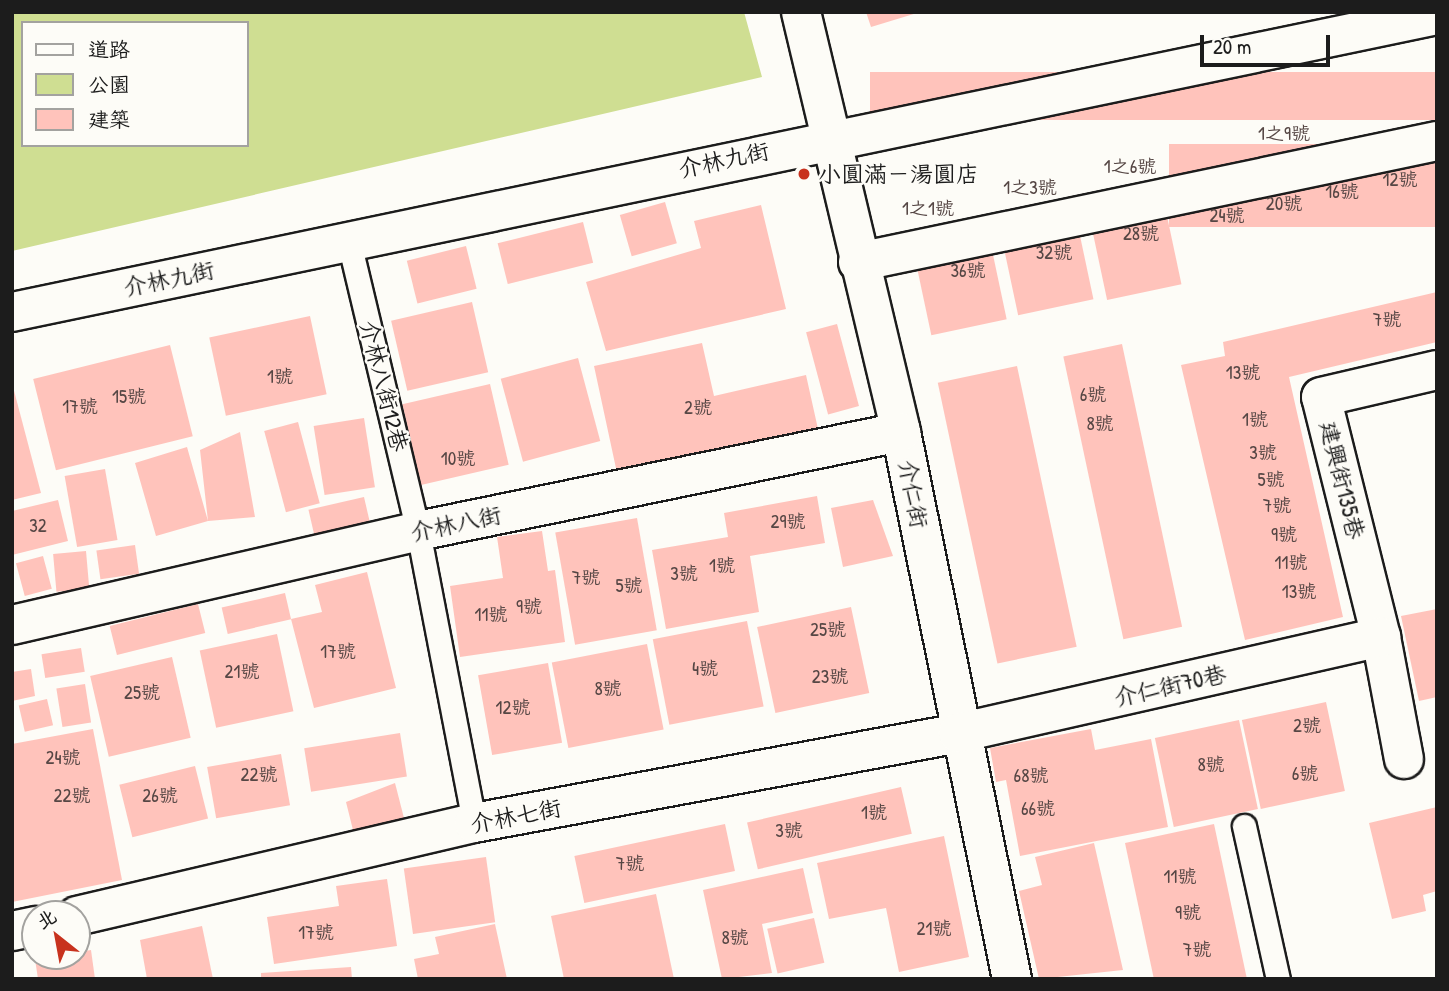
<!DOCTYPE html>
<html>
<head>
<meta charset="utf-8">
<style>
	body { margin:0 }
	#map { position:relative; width:1449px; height:991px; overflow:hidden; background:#fdfcf7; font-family:"Patrick Hand","LXGW WenKai TC",sans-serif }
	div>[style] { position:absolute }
	.green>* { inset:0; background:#cfde92 }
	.building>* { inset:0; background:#ffc3bb; transform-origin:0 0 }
	.roads { filter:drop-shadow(2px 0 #1c1c1c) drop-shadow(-2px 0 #1c1c1c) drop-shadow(0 2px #1c1c1c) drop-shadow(0 -2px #1c1c1c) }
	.service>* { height:23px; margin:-11.5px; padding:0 11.5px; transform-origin:11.5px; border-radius:11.5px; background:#fdfcf7 }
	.minor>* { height:38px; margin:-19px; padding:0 19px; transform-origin:19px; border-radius:19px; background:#fdfcf7 }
	.dots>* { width:19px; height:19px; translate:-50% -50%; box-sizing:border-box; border:4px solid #fdfcf7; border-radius:50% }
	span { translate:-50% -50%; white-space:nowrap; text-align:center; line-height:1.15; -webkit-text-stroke:5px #fdfcf7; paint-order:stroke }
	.number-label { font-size:19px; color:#554644 }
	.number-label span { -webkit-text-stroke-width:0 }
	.street-label { font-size:23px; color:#1c1c1c }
	.poi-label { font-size:23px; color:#1c1c1c }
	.left { translate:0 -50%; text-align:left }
	.frame { position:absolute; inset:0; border:14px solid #1c1c1c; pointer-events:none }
	.legend { position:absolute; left:21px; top:21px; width:228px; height:126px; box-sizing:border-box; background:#fdfcf7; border:2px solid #a3a29f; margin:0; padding:9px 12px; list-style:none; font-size:21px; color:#1c1c1c }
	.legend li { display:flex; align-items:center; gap:14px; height:35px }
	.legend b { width:35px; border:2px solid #a3a29f }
	.north { position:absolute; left:21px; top:900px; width:70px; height:70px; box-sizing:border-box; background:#fdfcf7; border:2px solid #a3a29f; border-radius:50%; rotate:329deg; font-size:19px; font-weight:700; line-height:28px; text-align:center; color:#1c1c1c }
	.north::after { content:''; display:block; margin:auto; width:24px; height:32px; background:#c8321e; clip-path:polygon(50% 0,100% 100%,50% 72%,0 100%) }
	.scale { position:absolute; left:1200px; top:35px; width:130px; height:32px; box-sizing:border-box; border:4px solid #1c1c1c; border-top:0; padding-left:9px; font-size:21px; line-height:24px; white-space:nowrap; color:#1c1c1c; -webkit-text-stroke:5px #fdfcf7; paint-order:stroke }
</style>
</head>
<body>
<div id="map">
	<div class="green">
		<div style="clip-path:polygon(evenodd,12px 12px,744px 12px,762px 77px,12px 251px,12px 12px,23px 23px,247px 23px,247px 145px,23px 145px,23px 23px)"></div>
	</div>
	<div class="building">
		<div style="clip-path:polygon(866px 12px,917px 12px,917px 13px,871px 27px)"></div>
		<div style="left:1437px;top:72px;width:48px;height:567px;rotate:90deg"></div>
		<div style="left:1437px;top:144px;width:83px;height:268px;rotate:90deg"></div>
		<div style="left:665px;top:202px;width:43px;height:47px;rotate:74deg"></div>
		<div style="left:1164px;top:202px;width:84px;height:76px;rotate:78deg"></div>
		<div style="clip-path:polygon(761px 205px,786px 309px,606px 351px,586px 282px,701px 248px,694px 221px)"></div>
		<div style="left:1076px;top:217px;width:84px;height:77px;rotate:78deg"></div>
		<div style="left:583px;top:222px;width:42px;height:88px;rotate:76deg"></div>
		<div style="left:989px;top:236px;width:85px;height:77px;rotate:78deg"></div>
		<div style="left:466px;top:246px;width:44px;height:61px;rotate:76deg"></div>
		<div style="clip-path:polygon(1437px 292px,1437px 342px,1289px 377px,1343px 617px,1245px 640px,1181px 365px,1225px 356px,1223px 342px)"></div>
		<div style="left:472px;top:302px;width:72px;height:83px;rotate:77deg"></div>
		<div style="left:310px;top:316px;width:80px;height:103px;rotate:78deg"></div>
		<div style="left:837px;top:324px;width:85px;height:32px;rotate:75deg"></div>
		<div style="clip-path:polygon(702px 343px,714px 396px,806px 375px,818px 429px,617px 473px,594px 366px)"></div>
		<div style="left:1122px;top:344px;width:289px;height:60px;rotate:78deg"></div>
		<div style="left:170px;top:345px;width:94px;height:141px;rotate:76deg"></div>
		<div style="left:578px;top:358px;width:86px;height:80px;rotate:75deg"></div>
		<div style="left:1017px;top:366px;width:287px;height:81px;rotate:78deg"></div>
		<div style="clip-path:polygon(12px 383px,41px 493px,12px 500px)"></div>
		<div style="left:490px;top:384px;width:83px;height:90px;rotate:77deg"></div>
		<div style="left:364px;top:418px;width:70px;height:51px;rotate:81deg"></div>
		<div style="left:298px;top:422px;width:84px;height:35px;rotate:75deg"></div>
		<div style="clip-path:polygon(240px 432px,255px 517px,208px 521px,156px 536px,135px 463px,187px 447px,208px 521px,200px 450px)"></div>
		<div style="left:105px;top:469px;width:72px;height:41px;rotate:80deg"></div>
		<div style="clip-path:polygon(817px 496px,825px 543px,750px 556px,759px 612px,666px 629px,652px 550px,728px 537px,724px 513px)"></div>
		<div style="left:364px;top:497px;width:37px;height:57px;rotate:77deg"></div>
		<div style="clip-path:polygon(58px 500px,68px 541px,12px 555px,12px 511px)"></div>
		<div style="clip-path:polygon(873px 500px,893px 556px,843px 567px,831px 508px)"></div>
		<div style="left:637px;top:518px;width:114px;height:83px;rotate:80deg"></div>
		<div style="clip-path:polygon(542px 531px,548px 571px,555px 570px,565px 642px,460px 657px,450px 586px,503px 578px,497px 537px)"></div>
		<div style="left:135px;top:545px;width:29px;height:39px;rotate:82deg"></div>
		<div style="left:86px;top:551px;width:38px;height:33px;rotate:85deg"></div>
		<div style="left:43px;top:556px;width:34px;height:28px;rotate:75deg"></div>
		<div style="clip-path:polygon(367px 572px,396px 688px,314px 708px,291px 619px,322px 612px,315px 585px)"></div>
		<div style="left:285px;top:593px;width:27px;height:65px;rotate:77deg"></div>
		<div style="left:198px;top:604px;width:30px;height:91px;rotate:76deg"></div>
		<div style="left:851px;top:607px;width:88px;height:96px;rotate:78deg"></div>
		<div style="clip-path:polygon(1437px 609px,1437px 697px,1419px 701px,1401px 616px)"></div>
		<div style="left:747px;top:621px;width:87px;height:96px;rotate:79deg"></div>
		<div style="left:277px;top:634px;width:79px;height:79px;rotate:78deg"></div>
		<div style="left:647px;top:644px;width:87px;height:97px;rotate:79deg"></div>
		<div style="left:81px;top:648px;width:24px;height:40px;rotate:81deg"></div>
		<div style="left:172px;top:657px;width:83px;height:84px;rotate:77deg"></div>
		<div style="left:548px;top:663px;width:81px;height:71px;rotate:80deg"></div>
		<div style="clip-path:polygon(31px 669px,35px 696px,12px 701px,12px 672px)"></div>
		<div style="left:85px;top:684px;width:39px;height:29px;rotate:81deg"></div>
		<div style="left:47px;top:699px;width:27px;height:29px;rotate:77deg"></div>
		<div style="left:1326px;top:702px;width:91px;height:86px;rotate:78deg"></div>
		<div style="left:1239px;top:720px;width:91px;height:86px;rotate:78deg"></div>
		<div style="clip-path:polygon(93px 729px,122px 880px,12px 902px,12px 744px)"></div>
		<div style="clip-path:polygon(1091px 729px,1095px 750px,1151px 739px,1168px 827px,1020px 856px,1006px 780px,996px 782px,990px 748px)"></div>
		<div style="left:400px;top:733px;width:44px;height:97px;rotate:81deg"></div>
		<div style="left:281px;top:754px;width:52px;height:75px;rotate:80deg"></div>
		<div style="left:195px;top:766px;width:54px;height:78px;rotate:76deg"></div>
		<div style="clip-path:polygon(395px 783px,405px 822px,354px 834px,346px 802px)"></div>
		<div style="left:901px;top:787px;width:48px;height:158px;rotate:77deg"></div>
		<div style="clip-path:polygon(1437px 807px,1437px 891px,1423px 895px,1426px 911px,1392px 919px,1369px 823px)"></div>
		<div style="left:725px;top:824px;width:48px;height:154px;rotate:78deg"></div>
		<div style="left:1214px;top:824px;width:158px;height:91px;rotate:78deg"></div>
		<div style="clip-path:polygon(944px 836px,969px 957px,899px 972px,886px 908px,829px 919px,817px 863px)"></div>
		<div style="clip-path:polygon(1094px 843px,1123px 970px,1039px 979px,1019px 891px,1042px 885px,1035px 857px)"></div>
		<div style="left:486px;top:857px;width:66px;height:83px;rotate:82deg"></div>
		<div style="clip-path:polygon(803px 868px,813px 913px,762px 924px,772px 973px,722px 979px,703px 890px)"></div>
		<div style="clip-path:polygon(387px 879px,397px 946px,274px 964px,267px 917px,339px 906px,336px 886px)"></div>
		<div style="clip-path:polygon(656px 894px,674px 979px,564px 979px,551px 916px)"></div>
		<div style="left:814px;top:918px;width:46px;height:48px;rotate:77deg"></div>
		<div style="clip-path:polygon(495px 924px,507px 979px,418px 979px,414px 959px,439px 954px,435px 937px)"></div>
		<div style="clip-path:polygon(202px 926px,213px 979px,147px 979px,140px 940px)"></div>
		<div style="clip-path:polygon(91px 950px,95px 979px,38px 979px,35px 959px)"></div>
		<div style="clip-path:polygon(351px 967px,352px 979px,261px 979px,261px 973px)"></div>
	</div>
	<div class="roads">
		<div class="service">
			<div style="left:349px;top:242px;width:297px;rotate:76.6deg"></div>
			<div style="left:418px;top:531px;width:297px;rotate:79.1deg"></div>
			<div style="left:1244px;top:826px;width:157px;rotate:77.5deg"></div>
		</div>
		<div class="minor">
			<div style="left:801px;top:12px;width:432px;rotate:76.6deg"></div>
			<div style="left:901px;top:432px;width:558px;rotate:78.53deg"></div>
			<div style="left:858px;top:262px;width:592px;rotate:-11.8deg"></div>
			<div style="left:12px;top:312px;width:1456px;rotate:-11.77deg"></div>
			<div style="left:12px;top:625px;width:417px;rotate:-13deg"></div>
			<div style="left:418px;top:531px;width:493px;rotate:-11.6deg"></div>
			<div style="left:1404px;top:759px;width:124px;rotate:-100.7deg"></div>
			<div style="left:1381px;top:637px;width:247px;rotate:-104deg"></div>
			<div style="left:1321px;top:397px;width:119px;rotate:-13.1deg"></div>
			<div style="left:77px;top:916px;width:408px;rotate:-13.2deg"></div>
			<div style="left:474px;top:823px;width:492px;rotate:-10.5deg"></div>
			<div style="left:958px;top:733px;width:434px;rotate:-12.8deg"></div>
			<div style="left:12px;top:931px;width:24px;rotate:-12deg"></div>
		</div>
	</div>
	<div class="dots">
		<div style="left:804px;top:174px;background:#c8321e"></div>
	</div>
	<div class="number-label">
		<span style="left:1284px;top:134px">1之9號</span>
		<span style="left:1130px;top:167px">1之6號</span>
		<span style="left:1400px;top:180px">12號</span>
		<span style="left:1030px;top:188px">1之3號</span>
		<span style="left:1342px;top:192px">16號</span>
		<span style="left:1284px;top:204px">20號</span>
		<span style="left:928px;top:209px">1之1號</span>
		<span style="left:1227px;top:216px">24號</span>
		<span style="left:1141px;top:234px">28號</span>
		<span style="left:1054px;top:253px">32號</span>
		<span style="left:968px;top:271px">36號</span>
		<span style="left:1387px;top:320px">7號</span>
		<span style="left:1243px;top:373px">13號</span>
		<span style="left:280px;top:377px">1號</span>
		<span style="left:1093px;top:395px">6號</span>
		<span style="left:129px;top:397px">15號</span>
		<span style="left:80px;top:407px">17號</span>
		<span style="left:698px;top:408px">2號</span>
		<span style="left:1255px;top:420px">1號</span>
		<span style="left:1100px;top:424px">8號</span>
		<span style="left:1263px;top:453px">3號</span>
		<span style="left:458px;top:459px">10號</span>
		<span style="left:1271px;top:480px">5號</span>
		<span style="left:1277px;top:506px">7號</span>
		<span style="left:788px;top:522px">29號</span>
		<span style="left:38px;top:526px">32</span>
		<span style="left:1284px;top:535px">9號</span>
		<span style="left:1291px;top:563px">11號</span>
		<span style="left:722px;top:566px">1號</span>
		<span style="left:684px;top:574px">3號</span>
		<span style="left:586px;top:578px">7號</span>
		<span style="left:629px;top:586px">5號</span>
		<span style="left:1299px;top:592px">13號</span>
		<span style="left:529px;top:607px">9號</span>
		<span style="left:491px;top:615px">11號</span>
		<span style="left:828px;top:630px">25號</span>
		<span style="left:338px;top:652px">17號</span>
		<span style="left:705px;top:669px">4號</span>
		<span style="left:242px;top:672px">21號</span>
		<span style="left:830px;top:677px">23號</span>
		<span style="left:608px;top:689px">8號</span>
		<span style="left:142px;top:693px">25號</span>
		<span style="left:513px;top:708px">12號</span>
		<span style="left:1307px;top:726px">2號</span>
		<span style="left:63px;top:758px">24號</span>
		<span style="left:1211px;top:765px">8號</span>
		<span style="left:1305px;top:774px">6號</span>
		<span style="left:259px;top:775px">22號</span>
		<span style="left:1031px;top:776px">68號</span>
		<span style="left:72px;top:796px">22號</span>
		<span style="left:160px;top:796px">26號</span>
		<span style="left:1038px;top:809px">66號</span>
		<span style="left:874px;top:813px">1號</span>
		<span style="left:789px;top:831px">3號</span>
		<span style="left:630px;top:864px">7號</span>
		<span style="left:1180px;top:877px">11號</span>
		<span style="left:1188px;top:913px">9號</span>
		<span style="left:934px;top:929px">21號</span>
		<span style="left:316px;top:933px">17號</span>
		<span style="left:735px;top:938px">8號</span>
		<span style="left:1197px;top:950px">7號</span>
	</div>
	<div class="street-label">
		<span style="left:724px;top:160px;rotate:-12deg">介林九街</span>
		<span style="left:169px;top:279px;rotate:-12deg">介林九街</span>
		<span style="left:384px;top:386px;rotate:76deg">介林八街12巷</span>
		<span style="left:1342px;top:480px;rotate:76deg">建興街135巷</span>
		<span style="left:913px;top:494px;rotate:79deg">介仁街</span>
		<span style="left:456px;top:524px;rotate:-12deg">介林八街</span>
		<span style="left:1170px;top:686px;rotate:-13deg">介仁街70巷</span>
		<span style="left:516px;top:816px;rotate:-11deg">介林七街</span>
	</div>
	<div class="poi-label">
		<span class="left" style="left:818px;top:174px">小圓滿－湯圓店</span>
	</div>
	<div class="frame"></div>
	<ul class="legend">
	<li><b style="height:9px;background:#fdfcf7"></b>道路</li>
	<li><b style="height:19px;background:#cfde92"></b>公園</li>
	<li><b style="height:19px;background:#ffc3bb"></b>建築</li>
	</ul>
	<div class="north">北</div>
	<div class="scale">20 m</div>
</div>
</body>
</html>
